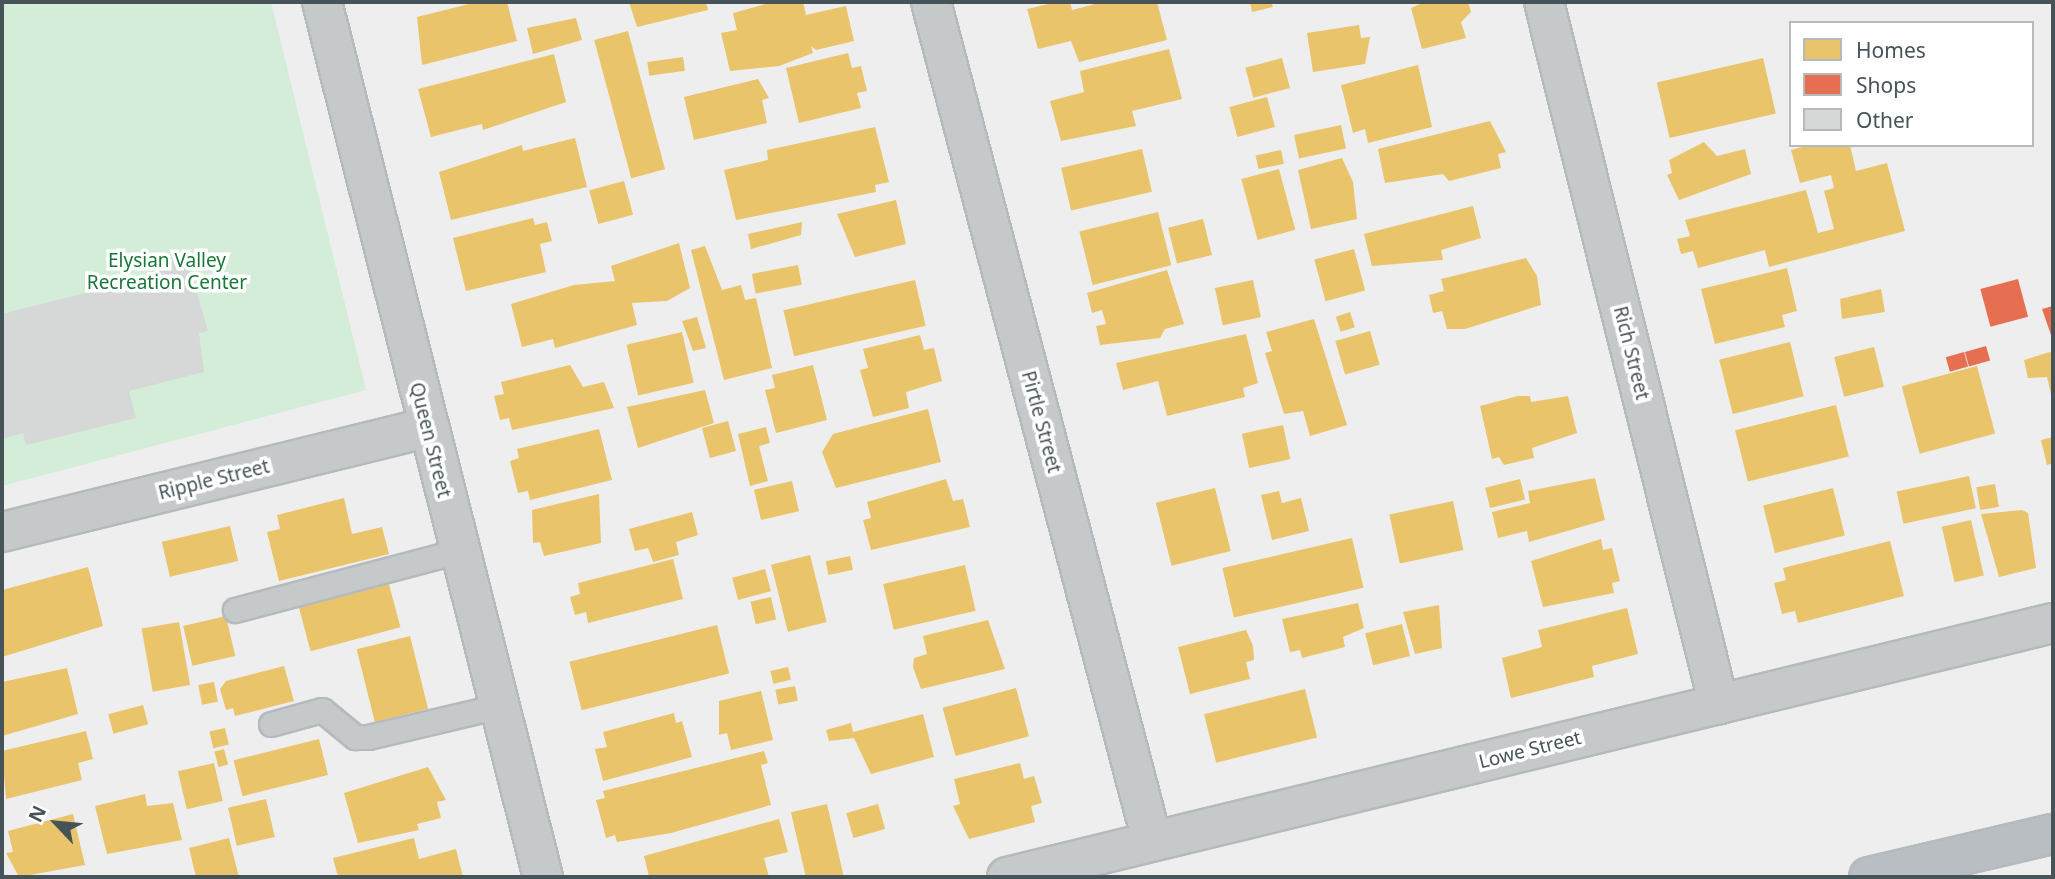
<!DOCTYPE html>
<html>
<head>
<meta charset="utf-8">
<style>
	body { margin:0 }
	#map { position:relative; width:2055px; height:879px; overflow:hidden; background:#efeeee; font-family:"Noto Sans",sans-serif }
	div>[style] { position:absolute }
	.green>* { inset:0; background:#d3edd8 }
	.homes>* { inset:0; background:#e9c46a; transform-origin:0 0 }
	.shops>* { inset:0; background:#e76f51; transform-origin:0 0 }
	.building>* { inset:0; background:#d6d7d7 }
	.roads { filter:drop-shadow(2px 0 #b4babd) drop-shadow(-2px 0 #b4babd) drop-shadow(0 2px #b4babd) drop-shadow(0 -2px #b4babd) }
	.service>* { height:23px; margin:-11.5px; padding:0 11.5px; transform-origin:11.5px; border-radius:11.5px; background:#c6c9ca }
	.minor>* { height:38px; margin:-19px; padding:0 19px; transform-origin:19px; border-radius:19px; background:#c6c9ca }
	.motorway>* { height:38px; margin:-19px; padding:0 19px; transform-origin:19px; border-radius:19px; background:#b9bec2 }
	span { translate:-50% -50%; white-space:nowrap; text-align:center; line-height:1.15; -webkit-text-stroke:7px #fff; paint-order:stroke }
	.park-label { font-size:19px; color:#197839 }
	.street-label { font-size:19px; color:#46545a }
	.frame { position:absolute; inset:0; border:4px solid #46545a; pointer-events:none }
	.legend { position:absolute; left:1789px; top:21px; width:245px; height:126px; box-sizing:border-box; background:#fff; border:2px solid #b5bbbd; margin:0; padding:9px 12px; list-style:none; font-size:21px; color:#46545a }
	.legend li { display:flex; align-items:center; gap:14px; height:35px }
	.legend b { width:35px; border:2px solid #b5bbbd }
	.north { position:absolute; left:21px; top:788px; width:70px; height:70px; -webkit-text-stroke:5px #fff; paint-order:stroke; rotate:296deg; font-size:19px; font-weight:700; line-height:28px; text-align:center; color:#46545a }
	.north::after { content:''; display:block; margin:auto; width:24px; height:32px; background:#46545a; clip-path:polygon(50% 0,100% 100%,50% 72%,0 100%) }
</style>
</head>
<body>
<div id="map">
	<div class="green">
		<div style="clip-path:polygon(2px 2px,271px 2px,366px 390px,2px 486px)"></div>
	</div>
	<div class="homes">
		<div style="clip-path:polygon(477px 2px,507px 2px,517px 41px,422px 65px,417px 17px)"></div>
		<div style="clip-path:polygon(629px 2px,706px 2px,708px 10px,637px 27px)"></div>
		<div style="clip-path:polygon(773px 2px,803px 2px,806px 15px,846px 6px,854px 41px,816px 50px,811px 46px,813px 53px,779px 66px,730px 71px,721px 33px,737px 30px,733px 13px)"></div>
		<div style="clip-path:polygon(1057px 2px,1070px 2px,1072px 10px,1103px 2px,1157px 2px,1167px 40px,1079px 62px,1071px 41px,1038px 49px,1027px 9px)"></div>
		<div style="clip-path:polygon(1250px 2px,1271px 2px,1273px 7px,1252px 12px)"></div>
		<div style="clip-path:polygon(1424px 2px,1468px 2px,1471px 12px,1461px 22px,1466px 38px,1422px 49px,1411px 8px)"></div>
		<div style="clip-path:polygon(576px 18px,582px 40px,533px 54px,527px 28px)"></div>
		<div style="clip-path:polygon(1359px 25px,1361px 38px,1370px 37px,1365px 64px,1313px 72px,1307px 33px)"></div>
		<div style="left:628px;top:31px;width:143px;height:35px;rotate:75deg"></div>
		<div style="clip-path:polygon(1169px 49px,1182px 99px,1132px 111px,1136px 126px,1061px 141px,1050px 101px,1084px 92px,1080px 71px)"></div>
		<div style="clip-path:polygon(848px 53px,852px 68px,861px 66px,867px 91px,857px 93px,861px 108px,799px 123px,786px 68px)"></div>
		<div style="clip-path:polygon(554px 54px,566px 102px,483px 130px,482px 124px,431px 137px,418px 89px)"></div>
		<div style="left:683px;top:57px;width:14px;height:36px;rotate:82deg"></div>
		<div style="left:1282px;top:58px;width:31px;height:38px;rotate:75deg"></div>
		<div style="left:1763px;top:58px;width:57px;height:109px;rotate:77deg"></div>
		<div style="clip-path:polygon(1418px 65px,1432px 127px,1368px 143px,1365px 129px,1353px 133px,1341px 85px)"></div>
		<div style="clip-path:polygon(758px 79px,769px 98px,762px 100px,767px 123px,694px 140px,684px 97px)"></div>
		<div style="left:1267px;top:97px;width:31px;height:39px;rotate:75deg"></div>
		<div style="clip-path:polygon(1490px 121px,1506px 152px,1498px 154px,1501px 168px,1449px 181px,1443px 174px,1385px 183px,1378px 149px)"></div>
		<div style="left:1341px;top:125px;width:24px;height:48px;rotate:78deg"></div>
		<div style="clip-path:polygon(875px 127px,889px 182px,875px 185px,876px 192px,736px 220px,724px 170px,768px 160px,767px 150px)"></div>
		<div style="clip-path:polygon(575px 138px,587px 187px,451px 220px,439px 172px,522px 145px,523px 151px)"></div>
		<div style="clip-path:polygon(1704px 142px,1717px 156px,1745px 149px,1751px 174px,1679px 200px,1667px 175px,1672px 173px,1669px 160px)"></div>
		<div style="clip-path:polygon(1809px 145px,1850px 145px,1856px 171px,1887px 163px,1905px 231px,1769px 267px,1765px 250px,1698px 268px,1693px 251px,1681px 254px,1677px 239px,1690px 236px,1685px 220px,1806px 190px,1818px 233px,1834px 229px,1824px 191px,1834px 188px,1831px 175px,1800px 183px,1791px 150px)"></div>
		<div style="left:1142px;top:149px;width:44px;height:83px;rotate:77deg"></div>
		<div style="left:1281px;top:150px;width:14px;height:26px;rotate:78deg"></div>
		<div style="clip-path:polygon(1342px 158px,1353px 182px,1357px 219px,1311px 229px,1298px 170px)"></div>
		<div style="left:1279px;top:169px;width:63px;height:39px;rotate:75deg"></div>
		<div style="left:624px;top:181px;width:35px;height:36px;rotate:75deg"></div>
		<div style="clip-path:polygon(896px 200px,906px 244px,855px 257px,837px 214px)"></div>
		<div style="clip-path:polygon(1473px 206px,1481px 238px,1441px 250px,1443px 260px,1372px 266px,1364px 234px)"></div>
		<div style="left:1158px;top:212px;width:55px;height:81px;rotate:76deg"></div>
		<div style="clip-path:polygon(533px 218px,535px 225px,547px 222px,552px 241px,540px 244px,546px 272px,466px 291px,453px 238px)"></div>
		<div style="left:1203px;top:219px;width:37px;height:36px;rotate:76deg"></div>
		<div style="clip-path:polygon(802px 222px,801px 235px,751px 249px,748px 234px)"></div>
		<div style="clip-path:polygon(679px 243px,690px 288px,667px 301px,632px 303px,637px 325px,555px 348px,553px 339px,522px 347px,511px 304px,574px 285px,615px 281px,611px 266px)"></div>
		<div style="clip-path:polygon(705px 246px,722px 290px,741px 285px,745px 300px,756px 298px,772px 368px,724px 380px,691px 250px)"></div>
		<div style="left:1354px;top:249px;width:43px;height:41px;rotate:75deg"></div>
		<div style="clip-path:polygon(1526px 258px,1537px 276px,1541px 305px,1465px 329px,1447px 329px,1442px 311px,1433px 313px,1429px 295px,1444px 291px,1441px 279px)"></div>
		<div style="left:798px;top:265px;width:20px;height:47px;rotate:79deg"></div>
		<div style="clip-path:polygon(1787px 268px,1797px 311px,1782px 315px,1785px 327px,1715px 344px,1701px 289px)"></div>
		<div style="clip-path:polygon(1167px 270px,1184px 324px,1165px 329px,1160px 338px,1100px 345px,1096px 326px,1106px 324px,1102px 310px,1092px 313px,1087px 293px)"></div>
		<div style="left:915px;top:280px;width:47px;height:135px;rotate:77deg"></div>
		<div style="left:1253px;top:280px;width:38px;height:39px;rotate:78deg"></div>
		<div style="clip-path:polygon(1881px 289px,1885px 312px,1842px 319px,1840px 299px)"></div>
		<div style="left:1350px;top:312px;width:16px;height:15px;rotate:72deg"></div>
		<div style="clip-path:polygon(697px 317px,706px 348px,693px 351px,682px 321px)"></div>
		<div style="clip-path:polygon(1314px 319px,1347px 425px,1310px 436px,1303px 411px,1284px 414px,1265px 353px,1272px 351px,1266px 332px)"></div>
		<div style="left:1370px;top:331px;width:35px;height:36px;rotate:74deg"></div>
		<div style="left:682px;top:332px;width:52px;height:57px;rotate:77deg"></div>
		<div style="clip-path:polygon(1246px 334px,1258px 383px,1243px 388px,1245px 397px,1167px 416px,1158px 381px,1123px 390px,1116px 363px)"></div>
		<div style="clip-path:polygon(920px 335px,924px 350px,934px 348px,942px 381px,906px 392px,909px 408px,873px 417px,860px 370px,868px 368px,863px 349px)"></div>
		<div style="left:1790px;top:342px;width:56px;height:73px;rotate:76deg"></div>
		<div style="left:1874px;top:347px;width:41px;height:41px;rotate:76deg"></div>
		<div style="clip-path:polygon(2053px 351px,2053px 398px,2052px 399px,2047px 377px,2028px 378px,2024px 360px)"></div>
		<div style="clip-path:polygon(570px 365px,583px 387px,604px 382px,614px 408px,512px 430px,509px 418px,500px 420px,494px 396px,504px 394px,501px 382px)"></div>
		<div style="clip-path:polygon(813px 365px,827px 420px,776px 433px,765px 390px,775px 388px,772px 375px)"></div>
		<div style="left:1977px;top:366px;width:70px;height:78px;rotate:75deg"></div>
		<div style="clip-path:polygon(705px 390px,714px 423px,638px 448px,627px 407px)"></div>
		<div style="clip-path:polygon(1518px 396px,1530px 396px,1531px 402px,1568px 396px,1577px 433px,1532px 448px,1534px 458px,1504px 465px,1499px 457px,1492px 459px,1480px 406px)"></div>
		<div style="left:1836px;top:405px;width:53px;height:104px;rotate:76deg"></div>
		<div style="clip-path:polygon(928px 409px,941px 462px,836px 488px,822px 452px,833px 434px)"></div>
		<div style="left:728px;top:421px;width:31px;height:27px;rotate:75deg"></div>
		<div style="left:1283px;top:425px;width:35px;height:42px;rotate:78deg"></div>
		<div style="clip-path:polygon(766px 427px,770px 443px,759px 446px,768px 481px,750px 486px,738px 434px)"></div>
		<div style="clip-path:polygon(599px 429px,612px 480px,530px 500px,528px 491px,518px 493px,510px 461px,519px 458px,517px 449px)"></div>
		<div style="clip-path:polygon(2053px 437px,2053px 463px,2047px 465px,2041px 440px)"></div>
		<div style="left:1969px;top:476px;width:33px;height:74px;rotate:78deg"></div>
		<div style="clip-path:polygon(1595px 478px,1605px 520px,1529px 542px,1527px 531px,1498px 538px,1492px 512px,1530px 503px,1528px 491px)"></div>
		<div style="clip-path:polygon(946px 479px,953px 501px,963px 499px,970px 527px,871px 550px,863px 520px,871px 518px,867px 502px)"></div>
		<div style="left:1520px;top:479px;width:21px;height:36px;rotate:76deg"></div>
		<div style="left:792px;top:481px;width:31px;height:39px;rotate:77deg"></div>
		<div style="left:1995px;top:484px;width:23px;height:19px;rotate:80deg"></div>
		<div style="left:1215px;top:488px;width:65px;height:61px;rotate:76deg"></div>
		<div style="left:1833px;top:488px;width:49px;height:72px;rotate:76deg"></div>
		<div style="clip-path:polygon(1279px 491px,1282px 503px,1301px 498px,1309px 531px,1272px 540px,1261px 495px)"></div>
		<div style="clip-path:polygon(599px 494px,601px 543px,544px 556px,540px 542px,533px 543px,532px 510px)"></div>
		<div style="clip-path:polygon(344px 498px,352px 534px,382px 527px,389px 554px,279px 581px,267px 532px,280px 529px,277px 515px)"></div>
		<div style="left:1453px;top:501px;width:50px;height:65px;rotate:78deg"></div>
		<div style="clip-path:polygon(2022px 510px,2028px 513px,2036px 568px,1999px 577px,1981px 514px)"></div>
		<div style="clip-path:polygon(692px 512px,698px 535px,676px 542px,679px 555px,653px 562px,648px 548px,635px 551px,629px 529px)"></div>
		<div style="left:1971px;top:520px;width:57px;height:30px;rotate:77deg"></div>
		<div style="left:230px;top:526px;width:36px;height:70px;rotate:77deg"></div>
		<div style="left:1352px;top:538px;width:51px;height:133px;rotate:77deg"></div>
		<div style="clip-path:polygon(1601px 539px,1603px 550px,1612px 548px,1620px 581px,1612px 583px,1614px 593px,1543px 607px,1531px 561px)"></div>
		<div style="clip-path:polygon(1890px 541px,1904px 596px,1798px 623px,1795px 611px,1782px 614px,1774px 583px,1786px 580px,1783px 568px)"></div>
		<div style="left:810px;top:555px;width:69px;height:40px;rotate:76deg"></div>
		<div style="left:850px;top:556px;width:14px;height:25px;rotate:78deg"></div>
		<div style="clip-path:polygon(673px 559px,683px 599px,588px 623px,586px 612px,575px 615px,570px 597px,580px 594px,578px 583px)"></div>
		<div style="left:965px;top:565px;width:47px;height:84px;rotate:77deg"></div>
		<div style="clip-path:polygon(88px 567px,103px 626px,2px 657px,2px 590px)"></div>
		<div style="left:765px;top:569px;width:23px;height:34px;rotate:75deg"></div>
		<div style="left:387px;top:577px;width:52px;height:93px;rotate:75deg"></div>
		<div style="left:771px;top:597px;width:23px;height:21px;rotate:77deg"></div>
		<div style="clip-path:polygon(1358px 603px,1364px 628px,1343px 637px,1345px 647px,1302px 658px,1300px 650px,1290px 652px,1282px 619px)"></div>
		<div style="clip-path:polygon(1439px 605px,1442px 648px,1415px 654px,1403px 612px)"></div>
		<div style="clip-path:polygon(1627px 608px,1638px 654px,1592px 666px,1594px 677px,1511px 698px,1502px 658px,1542px 647px,1538px 630px)"></div>
		<div style="left:226px;top:616px;width:41px;height:44px;rotate:77deg"></div>
		<div style="clip-path:polygon(988px 620px,1005px 669px,921px 689px,913px 667px,914px 658px,927px 654px,923px 636px)"></div>
		<div style="left:179px;top:622px;width:64px;height:38px;rotate:80deg"></div>
		<div style="left:1402px;top:624px;width:33px;height:38px;rotate:76deg"></div>
		<div style="left:717px;top:625px;width:50px;height:152px;rotate:76deg"></div>
		<div style="clip-path:polygon(1246px 630px,1253px 646px,1254px 660px,1246px 662px,1250px 679px,1190px 694px,1178px 647px)"></div>
		<div style="left:410px;top:636px;width:75px;height:55px;rotate:76deg"></div>
		<div style="clip-path:polygon(284px 666px,294px 701px,235px 716px,233px 708px,226px 710px,220px 689px,226px 681px)"></div>
		<div style="left:788px;top:667px;width:13px;height:18px;rotate:77deg"></div>
		<div style="clip-path:polygon(67px 668px,78px 714px,2px 736px,2px 682px)"></div>
		<div style="left:214px;top:682px;width:20px;height:16px;rotate:79deg"></div>
		<div style="left:795px;top:686px;width:15px;height:20px;rotate:79deg"></div>
		<div style="left:1016px;top:688px;width:50px;height:76px;rotate:75deg"></div>
		<div style="left:1305px;top:689px;width:50px;height:104px;rotate:76deg"></div>
		<div style="clip-path:polygon(761px 691px,773px 740px,731px 750px,727px 733px,719px 735px,719px 701px)"></div>
		<div style="left:143px;top:705px;width:20px;height:36px;rotate:75deg"></div>
		<div style="clip-path:polygon(674px 713px,676px 723px,682px 721px,692px 757px,603px 781px,595px 749px,607px 747px,603px 732px)"></div>
		<div style="clip-path:polygon(923px 714px,934px 757px,871px 774px,854px 738px,829px 741px,826px 730px,851px 723px,853px 732px)"></div>
		<div style="left:225px;top:728px;width:17px;height:16px;rotate:77deg"></div>
		<div style="clip-path:polygon(86px 731px,93px 759px,78px 763px,82px 780px,6px 799px,2px 751px)"></div>
		<div style="left:319px;top:739px;width:37px;height:88px;rotate:76deg"></div>
		<div style="left:224px;top:749px;width:16px;height:10px;rotate:75deg"></div>
		<div style="clip-path:polygon(764px 751px,768px 763px,761px 765px,771px 805px,671px 833px,617px 842px,615px 835px,606px 838px,596px 800px,605px 798px,603px 791px)"></div>
		<div style="left:214px;top:763px;width:39px;height:37px;rotate:77deg"></div>
		<div style="clip-path:polygon(1020px 763px,1024px 779px,1034px 776px,1042px 803px,1031px 806px,1035px 822px,969px 839px,953px 806px,960px 804px,954px 779px)"></div>
		<div style="clip-path:polygon(428px 767px,446px 800px,437px 802px,441px 818px,417px 824px,419px 830px,358px 843px,344px 793px)"></div>
		<div style="clip-path:polygon(145px 794px,147px 806px,173px 803px,182px 840px,107px 854px,95px 806px)"></div>
		<div style="left:266px;top:799px;width:39px;height:39px;rotate:77deg"></div>
		<div style="left:827px;top:804px;width:74px;height:37px;rotate:77deg"></div>
		<div style="left:878px;top:804px;width:26px;height:33px;rotate:74deg"></div>
		<div style="clip-path:polygon(73px 814px,85px 865px,19px 877px,6px 853px,13px 852px,8px 831px)"></div>
		<div style="clip-path:polygon(779px 819px,788px 852px,764px 858px,769px 877px,649px 877px,644px 856px)"></div>
		<div style="clip-path:polygon(229px 838px,239px 877px,196px 877px,189px 848px)"></div>
		<div style="clip-path:polygon(414px 838px,419px 859px,456px 849px,463px 877px,338px 877px,333px 858px)"></div>
	</div>
	<div class="shops">
		<div style="left:2018px;top:279px;width:39px;height:39px;rotate:75deg"></div>
		<div style="clip-path:polygon(2053px 306px,2053px 338px,2052px 338px,2042px 309px)"></div>
		<div style="left:1986px;top:346px;width:15px;height:22px;rotate:74deg"></div>
		<div style="left:1964px;top:352px;width:15px;height:19px;rotate:74deg"></div>
	</div>
	<div class="building">
		<div style="clip-path:polygon(185px 252px,208px 331px,199px 333px,204px 372px,129px 391px,136px 418px,26px 445px,23px 433px,2px 439px,2px 314px,153px 276px,149px 261px)"></div>
	</div>
	<div class="roads">
		<div class="service">
			<div style="left:235px;top:610px;width:231px;rotate:-14.8deg"></div>
			<div style="left:271px;top:724px;width:53px;rotate:-15.4deg"></div>
			<div style="left:322px;top:710px;width:43px;rotate:39.3deg"></div>
			<div style="left:355px;top:737px;width:13px"></div>
			<div style="left:368px;top:737px;width:135px;rotate:-13.3deg"></div>
		</div>
		<div class="minor">
			<div style="left:322px;top:2px;width:902px;rotate:75.83deg"></div>
			<div style="left:931px;top:2px;width:868px;rotate:75.24deg"></div>
			<div style="left:1544px;top:2px;width:724px;rotate:76.02deg"></div>
			<div style="left:2px;top:532px;width:437px;rotate:-13.8deg"></div>
			<div style="left:1007px;top:877px;width:1076px;rotate:-13.65deg"></div>
		</div>
		<div class="motorway">
			<div style="left:1869px;top:877px;width:189px;rotate:-13.2deg"></div>
		</div>
	</div>
	<div class="park-label">
		<span style="left:167px;top:272px">Elysian Valley<br>Recreation Center</span>
	</div>
	<div class="street-label">
		<span style="left:1631px;top:353px;rotate:76deg">Rich Street</span>
		<span style="left:1041px;top:422px;rotate:75deg">Pirtle Street</span>
		<span style="left:430px;top:440px;rotate:76deg">Queen Street</span>
		<span style="left:214px;top:480px;rotate:-14deg">Ripple Street</span>
		<span style="left:1530px;top:750px;rotate:-14deg">Lowe Street</span>
	</div>
	<div class="frame"></div>
	<ul class="legend">
	<li><b style="height:19px;background:#e9c46a"></b>Homes</li>
	<li><b style="height:19px;background:#e76f51"></b>Shops</li>
	<li><b style="height:19px;background:#d6d7d7"></b>Other</li>
	</ul>
	<div class="north">N</div>
</div>
</body>
</html>
